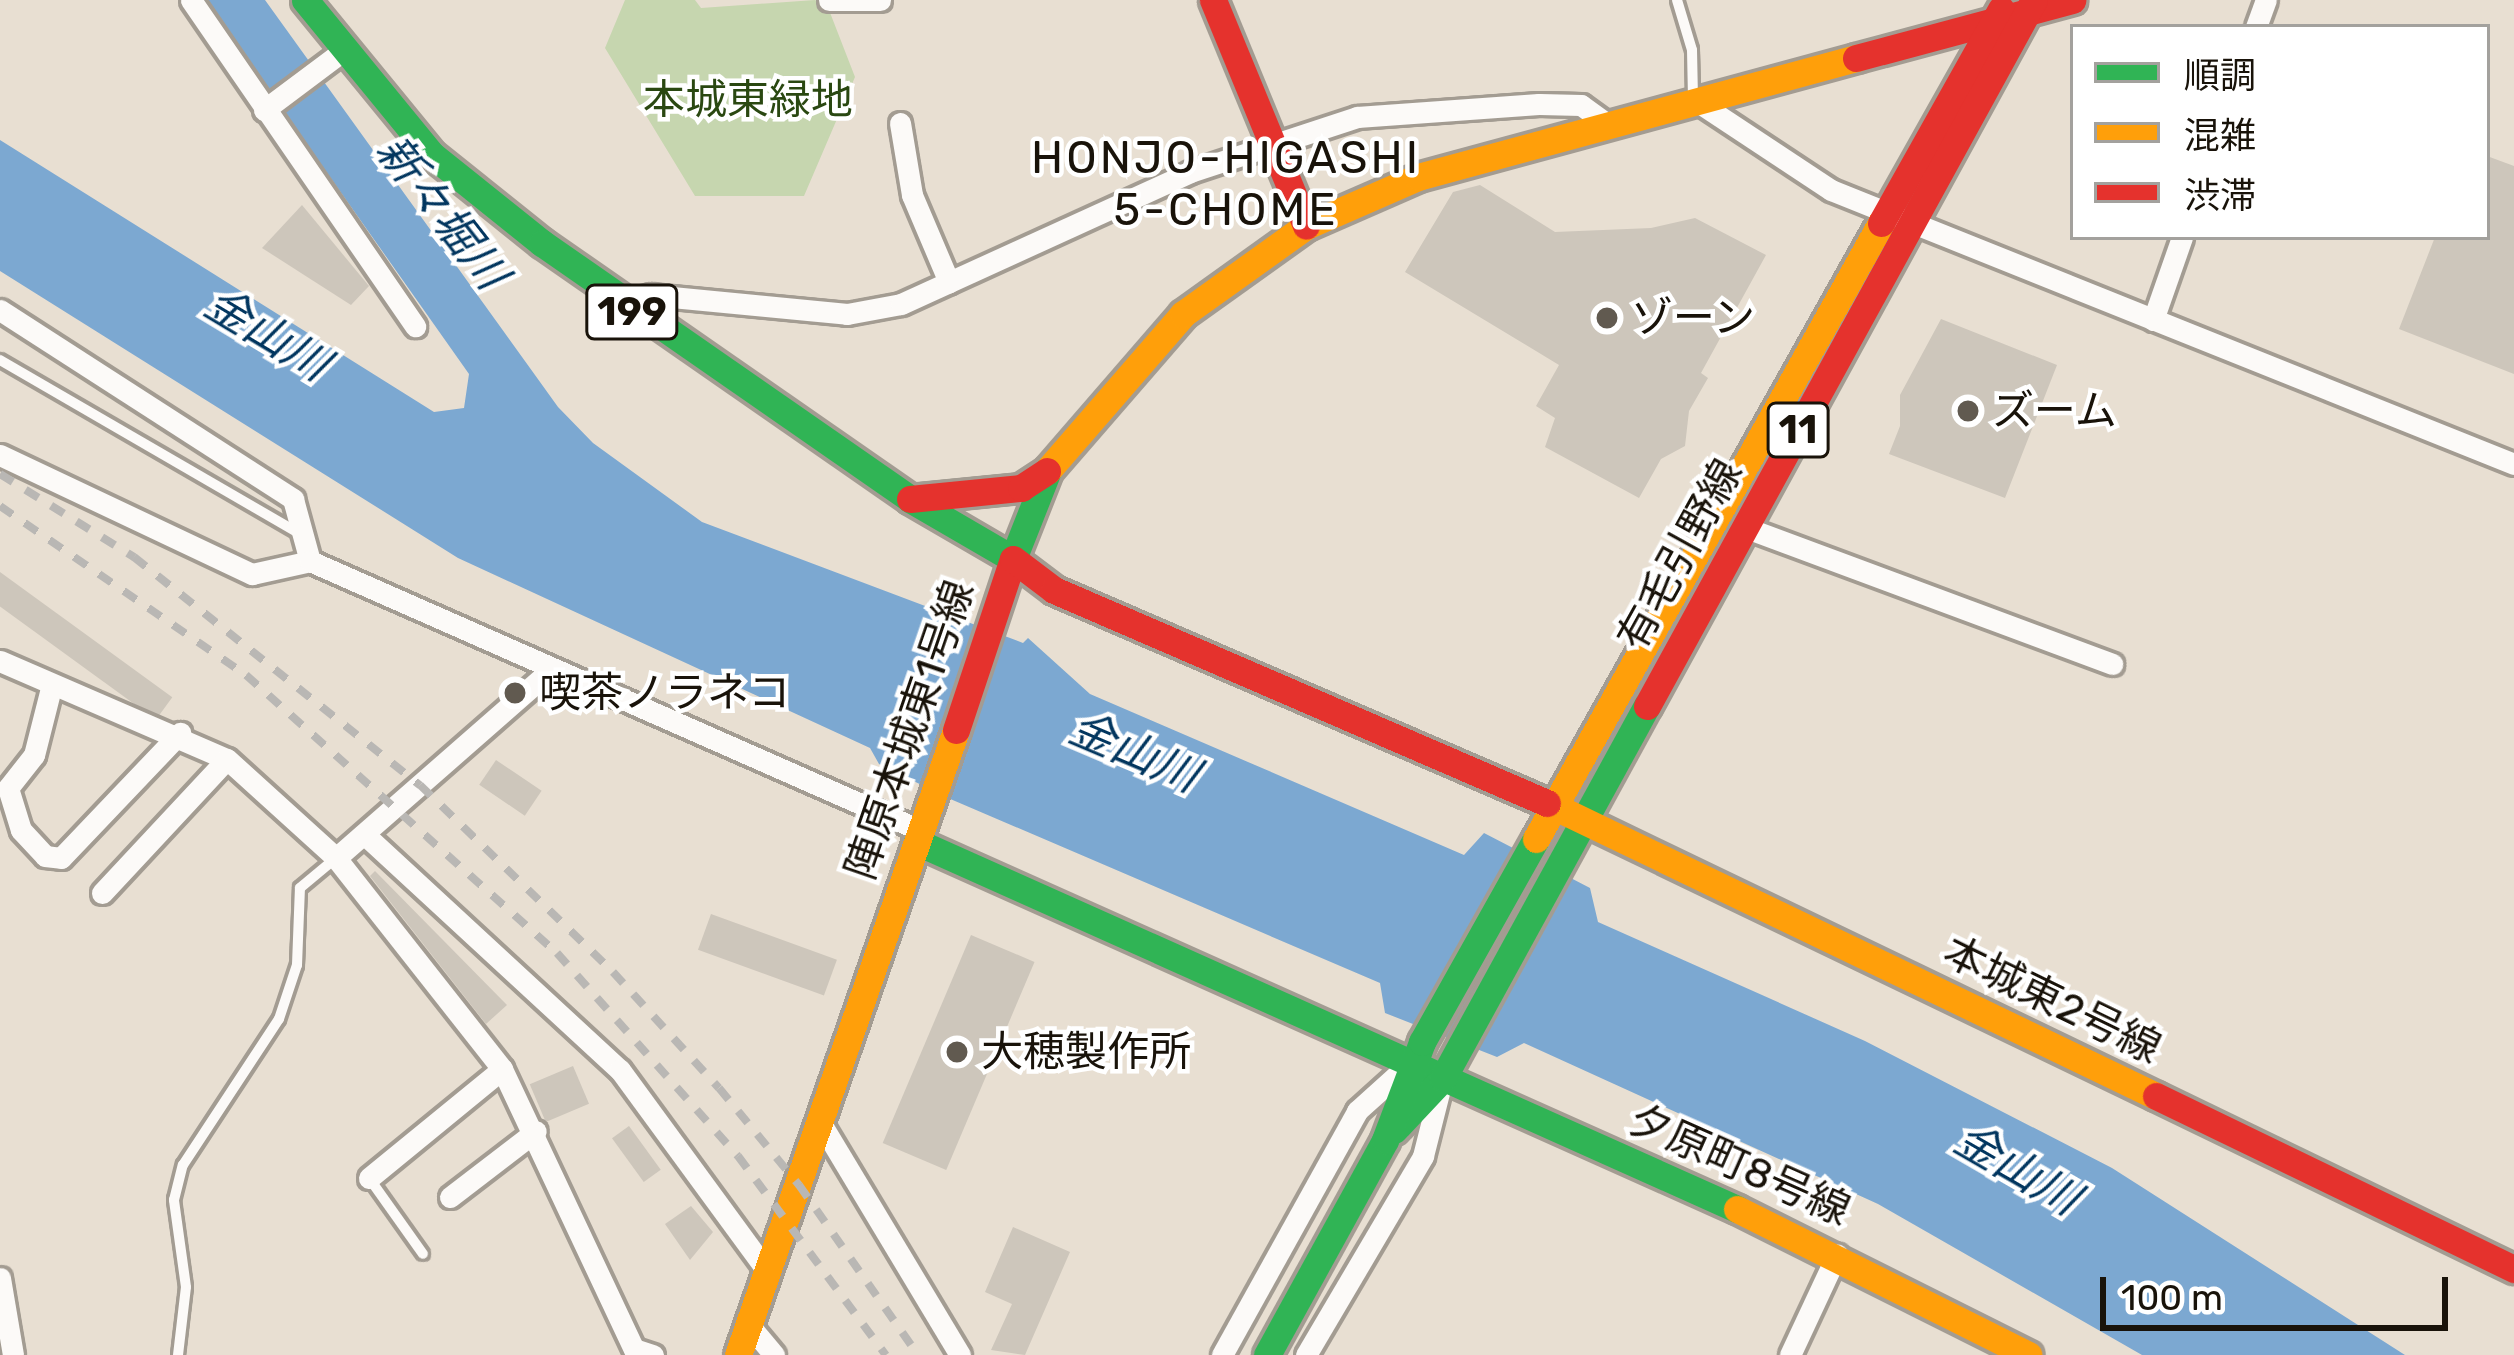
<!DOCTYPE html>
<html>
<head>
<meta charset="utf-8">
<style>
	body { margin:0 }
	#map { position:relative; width:2514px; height:1355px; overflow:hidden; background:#e8dfd2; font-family:Rubik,"Noto Sans JP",sans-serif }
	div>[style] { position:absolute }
	.green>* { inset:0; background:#c6d6af }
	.water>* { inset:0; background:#7ca8d1 }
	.building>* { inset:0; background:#cdc6bb; transform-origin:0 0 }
	.roads { filter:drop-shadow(3px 0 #a39c92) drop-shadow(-3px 0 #a39c92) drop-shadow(0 3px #a39c92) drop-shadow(0 -3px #a39c92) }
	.lane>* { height:10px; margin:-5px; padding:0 5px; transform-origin:5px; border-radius:5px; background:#fcfaf8 }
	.street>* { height:21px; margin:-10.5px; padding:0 10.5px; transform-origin:10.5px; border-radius:10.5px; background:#fcfaf8 }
	.fast>* { height:27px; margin:-13.5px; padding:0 13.5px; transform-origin:13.5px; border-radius:13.5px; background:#30b455 }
	.slow>* { height:27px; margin:-13.5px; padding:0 13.5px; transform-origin:13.5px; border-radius:13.5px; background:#ff9f0a }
	.jam>* { height:27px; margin:-13.5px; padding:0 13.5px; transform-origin:13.5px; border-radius:13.5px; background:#e5322d }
	.rail>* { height:8px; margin-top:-4px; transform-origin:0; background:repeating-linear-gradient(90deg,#b9b7b4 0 15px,transparent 0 30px) }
	.dots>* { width:33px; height:33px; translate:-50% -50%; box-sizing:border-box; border:6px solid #fff; border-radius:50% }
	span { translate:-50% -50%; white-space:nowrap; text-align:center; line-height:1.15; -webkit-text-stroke:9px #fff; paint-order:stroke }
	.shield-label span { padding:3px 9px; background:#fff; border:3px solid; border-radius:9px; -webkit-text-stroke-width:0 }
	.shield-label { font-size:39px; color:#19130a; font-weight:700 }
	.park-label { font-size:42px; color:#2a4811 }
	.poi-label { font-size:42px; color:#19130a }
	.left { translate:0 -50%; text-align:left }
	.street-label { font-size:42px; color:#19130a }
	.neighbourhood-label { font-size:45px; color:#19130a; letter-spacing:3px }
	.water-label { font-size:45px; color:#02365f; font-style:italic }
	.legend { position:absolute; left:2070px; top:24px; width:420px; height:216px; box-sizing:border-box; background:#fff; border:3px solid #a3a19d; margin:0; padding:15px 21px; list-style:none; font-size:36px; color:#19130a }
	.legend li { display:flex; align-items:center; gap:24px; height:60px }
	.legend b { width:60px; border:3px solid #a3a19d }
	.scale { position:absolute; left:2100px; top:1277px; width:348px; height:54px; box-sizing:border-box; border:6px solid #19130a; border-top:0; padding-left:15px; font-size:36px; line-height:42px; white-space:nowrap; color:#19130a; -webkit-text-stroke:9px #fff; paint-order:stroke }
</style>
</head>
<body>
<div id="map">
	<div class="green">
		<div style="clip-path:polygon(625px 0,695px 0,701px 8px,815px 0,829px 10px,855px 77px,804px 196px,695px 196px,605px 48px)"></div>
	</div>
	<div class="water">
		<div style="clip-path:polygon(205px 0,265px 0,558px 407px,593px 443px,702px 522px,1023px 643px,1028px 638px,1090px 694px,1464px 855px,1484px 833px,1590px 888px,1598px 922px,1865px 1041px,2112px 1168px,2405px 1355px,2142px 1355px,1878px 1204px,1524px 1043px,1497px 1057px,1385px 1013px,1380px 983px,948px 798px,879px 764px,870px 748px,458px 558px,0 271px,0 140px,434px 412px,464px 408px,469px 374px)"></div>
	</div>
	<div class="building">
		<div style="clip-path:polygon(2487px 156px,2514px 166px,2514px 374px,2399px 329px,2435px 237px,2487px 237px)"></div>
		<div style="clip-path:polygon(1480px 185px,1555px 232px,1651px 228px,1695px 218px,1766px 255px,1701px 373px,1708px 378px,1689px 411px,1685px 446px,1661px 459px,1639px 498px,1545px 447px,1555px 418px,1536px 406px,1559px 365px,1405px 272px,1453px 192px)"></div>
		<div style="clip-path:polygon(302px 205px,369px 286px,351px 305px,262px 248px)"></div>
		<div style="clip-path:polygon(1941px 319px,2057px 365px,2005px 498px,1889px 454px,1900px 426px,1900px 395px)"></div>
		<div style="left:0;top:572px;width:213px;height:28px;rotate:36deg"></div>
		<div style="left:496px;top:760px;width:55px;height:30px;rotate:34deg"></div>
		<div style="clip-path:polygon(375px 871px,507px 1005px,486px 1024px,370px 876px)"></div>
		<div style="left:711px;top:914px;width:134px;height:38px;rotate:20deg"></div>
		<div style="left:971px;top:935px;width:69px;height:226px;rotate:23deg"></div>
		<div style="left:573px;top:1066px;width:41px;height:47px;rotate:67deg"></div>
		<div style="left:629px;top:1126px;width:54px;height:21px;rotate:54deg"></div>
		<div style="clip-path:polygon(691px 1206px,713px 1232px,690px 1260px,665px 1224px)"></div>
		<div style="clip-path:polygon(1013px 1227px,1070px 1252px,1025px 1355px,991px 1350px,1012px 1304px,985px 1292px)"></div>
	</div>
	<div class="roads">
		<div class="lane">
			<div style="left:1677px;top:0;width:52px;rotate:73.3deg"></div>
			<div style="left:1692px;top:50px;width:46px;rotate:88.8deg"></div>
			<div style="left:0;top:360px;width:345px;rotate:30.1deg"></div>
			<div style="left:369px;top:1178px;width:93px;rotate:54.6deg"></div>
			<div style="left:178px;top:1355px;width:68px;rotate:-83.3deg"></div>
			<div style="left:186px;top:1287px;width:88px;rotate:-97.9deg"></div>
			<div style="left:174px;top:1200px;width:36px;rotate:-76deg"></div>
			<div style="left:183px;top:1165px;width:175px;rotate:-56.7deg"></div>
			<div style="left:279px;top:1019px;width:57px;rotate:-71.6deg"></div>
			<div style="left:297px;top:965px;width:77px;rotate:-87.8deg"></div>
			<div style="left:300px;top:888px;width:47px;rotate:-39.8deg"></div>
		</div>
		<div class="street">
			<div style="left:191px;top:0;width:396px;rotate:55.5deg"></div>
			<div style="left:829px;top:0;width:51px"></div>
			<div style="left:2256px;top:27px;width:29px;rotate:-70deg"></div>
			<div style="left:1695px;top:100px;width:163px;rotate:33.5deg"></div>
			<div style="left:1831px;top:190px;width:736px;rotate:21.86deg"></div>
			<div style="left:264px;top:110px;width:99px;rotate:-36.8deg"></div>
			<div style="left:900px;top:123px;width:73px;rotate:80.5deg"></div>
			<div style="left:912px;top:195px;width:95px;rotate:67deg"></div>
			<div style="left:628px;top:301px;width:24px;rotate:-15deg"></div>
			<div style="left:651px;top:295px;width:197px;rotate:5.5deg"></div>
			<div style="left:847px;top:314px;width:55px;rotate:-10.5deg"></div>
			<div style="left:901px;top:304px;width:318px;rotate:-24.5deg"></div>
			<div style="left:1190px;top:172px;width:176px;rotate:-18.2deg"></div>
			<div style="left:1357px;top:117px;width:182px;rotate:-4.1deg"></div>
			<div style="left:1539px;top:104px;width:42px;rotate:1.4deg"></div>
			<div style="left:1581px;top:105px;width:32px;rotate:36deg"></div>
			<div style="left:0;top:310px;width:349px;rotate:32.8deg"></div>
			<div style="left:293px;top:499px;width:64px;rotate:74.7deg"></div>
			<div style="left:2153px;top:320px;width:88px;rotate:-70.7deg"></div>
			<div style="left:0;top:455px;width:279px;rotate:25.3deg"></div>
			<div style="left:252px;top:574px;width:59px;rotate:-12.6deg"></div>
			<div style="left:310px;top:561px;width:667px;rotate:23.8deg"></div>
			<div style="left:1744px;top:527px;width:393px;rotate:20.4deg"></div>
			<div style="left:0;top:661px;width:247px;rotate:23.4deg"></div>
			<div style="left:227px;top:759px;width:147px;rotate:42.2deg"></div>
			<div style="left:336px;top:858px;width:268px;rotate:51.8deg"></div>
			<div style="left:502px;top:1069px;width:310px;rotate:64.8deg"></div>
			<div style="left:634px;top:1349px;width:20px;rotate:18deg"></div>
			<div style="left:51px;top:688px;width:69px;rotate:104.2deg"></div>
			<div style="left:34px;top:755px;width:42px;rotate:128.2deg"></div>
			<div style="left:8px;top:788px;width:44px;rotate:72.8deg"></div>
			<div style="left:21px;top:830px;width:35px;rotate:47deg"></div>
			<div style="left:45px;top:856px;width:16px;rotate:7deg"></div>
			<div style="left:61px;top:858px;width:173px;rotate:-46.4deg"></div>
			<div style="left:364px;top:834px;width:348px;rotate:42.7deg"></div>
			<div style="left:620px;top:1070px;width:249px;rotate:53.8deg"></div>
			<div style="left:336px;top:858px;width:287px;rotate:-41.2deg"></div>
			<div style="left:102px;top:893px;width:183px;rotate:-47deg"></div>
			<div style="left:823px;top:1127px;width:266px;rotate:59deg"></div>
			<div style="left:369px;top:1178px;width:172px;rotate:-39.3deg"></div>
			<div style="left:450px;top:1197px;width:108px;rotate:-37.5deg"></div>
			<div style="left:0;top:1278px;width:78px;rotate:80.4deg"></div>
			<div style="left:749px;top:1325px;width:39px;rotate:50deg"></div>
			<div style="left:1222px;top:1355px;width:279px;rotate:-61deg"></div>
			<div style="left:1357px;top:1111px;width:69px;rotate:-42deg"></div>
			<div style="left:1306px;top:1355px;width:231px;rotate:-59.5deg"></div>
			<div style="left:1423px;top:1156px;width:73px;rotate:-75.8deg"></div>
			<div style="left:1790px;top:1355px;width:111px;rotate:-65deg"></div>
		</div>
		<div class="fast">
			<div style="left:305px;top:0;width:200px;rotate:50.7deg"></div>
			<div style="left:432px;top:155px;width:141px;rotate:38.7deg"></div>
			<div style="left:542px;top:243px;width:448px;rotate:34.8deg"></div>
			<div style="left:910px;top:499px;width:119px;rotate:30.2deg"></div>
			<div style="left:1013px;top:559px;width:96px;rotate:-68.5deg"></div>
			<div style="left:917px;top:842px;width:898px;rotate:24.11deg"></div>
			<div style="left:1394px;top:1130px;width:71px;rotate:-46.7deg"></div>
			<div style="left:1443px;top:1078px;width:424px;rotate:-61.3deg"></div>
			<div style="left:1267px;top:1355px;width:245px;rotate:-61.2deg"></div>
			<div style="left:1385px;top:1140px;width:105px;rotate:-69.3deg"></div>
			<div style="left:1422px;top:1042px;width:233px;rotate:-60.7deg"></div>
		</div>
		<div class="slow">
			<div style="left:1048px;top:470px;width:206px;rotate:-49.1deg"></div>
			<div style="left:1183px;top:314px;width:151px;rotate:-35.6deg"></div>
			<div style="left:1306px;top:226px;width:122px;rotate:-23.6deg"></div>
			<div style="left:1418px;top:177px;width:454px;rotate:-15.2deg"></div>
			<div style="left:1547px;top:803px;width:676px;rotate:25.69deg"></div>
			<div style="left:1536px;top:839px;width:706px;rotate:-60.75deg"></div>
			<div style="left:1737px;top:1209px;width:326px;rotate:26.6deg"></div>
			<div style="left:738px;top:1355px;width:662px;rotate:-70.77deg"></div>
		</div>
		<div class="jam">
			<div style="left:1213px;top:0;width:244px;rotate:67.6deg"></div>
			<div style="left:1856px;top:58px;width:224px;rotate:-15deg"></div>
			<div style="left:1881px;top:223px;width:245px;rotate:-60.7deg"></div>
			<div style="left:910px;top:499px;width:112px;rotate:-5.7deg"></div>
			<div style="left:1021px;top:488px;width:31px;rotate:-33deg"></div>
			<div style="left:1647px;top:706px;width:805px;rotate:-61.27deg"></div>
			<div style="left:956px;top:730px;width:180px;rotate:-71.6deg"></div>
			<div style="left:1013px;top:559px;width:51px;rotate:37.1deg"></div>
			<div style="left:1054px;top:590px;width:537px;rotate:23.37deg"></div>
			<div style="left:2156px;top:1096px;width:398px;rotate:25.8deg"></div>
		</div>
	</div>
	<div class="rail">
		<div style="left:0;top:474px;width:158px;rotate:31.8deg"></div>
		<div style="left:134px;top:557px;width:366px;rotate:38.6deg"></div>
		<div style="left:420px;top:785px;width:269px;rotate:44.1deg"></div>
		<div style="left:613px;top:972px;width:157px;rotate:47.6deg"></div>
		<div style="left:719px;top:1088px;width:126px;rotate:50.5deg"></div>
		<div style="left:799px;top:1185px;width:208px;rotate:55deg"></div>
		<div style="left:0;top:506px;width:298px;rotate:34.5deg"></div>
		<div style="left:246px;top:675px;width:417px;rotate:41.8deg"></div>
		<div style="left:557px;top:953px;width:272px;rotate:48.3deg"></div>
		<div style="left:738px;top:1156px;width:248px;rotate:53.4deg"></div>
	</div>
	<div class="dots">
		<div style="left:1607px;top:318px;background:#615a50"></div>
		<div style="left:1968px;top:411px;background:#615a50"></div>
		<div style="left:515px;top:693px;background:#615a50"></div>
		<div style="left:957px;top:1052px;background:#615a50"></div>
	</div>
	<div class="shield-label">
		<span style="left:632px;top:312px">199</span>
		<span style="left:1798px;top:430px">11</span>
	</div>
	<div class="park-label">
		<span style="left:748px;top:100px">本城東緑地</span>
	</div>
	<div class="poi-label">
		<span class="left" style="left:1631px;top:318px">ゾーン</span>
		<span class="left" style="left:1992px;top:411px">ズーム</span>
		<span class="left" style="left:539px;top:693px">喫茶ノラネコ</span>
		<span class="left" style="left:981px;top:1052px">大穂製作所</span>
	</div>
	<div class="street-label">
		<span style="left:1680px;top:555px;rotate:-61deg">有毛引野線</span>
		<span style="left:910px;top:730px;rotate:-71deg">陣原本城東1号線</span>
		<span style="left:2052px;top:1000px;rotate:26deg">本城東2号線</span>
		<span style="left:1739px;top:1165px;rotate:24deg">夕原町8号線</span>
	</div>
	<div class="neighbourhood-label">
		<span style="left:1226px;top:184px">HONJO-HIGASHI<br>5-CHOME</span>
	</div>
	<div class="water-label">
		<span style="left:442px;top:212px;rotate:52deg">新々堀川</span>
		<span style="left:267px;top:334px;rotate:31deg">金山川</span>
		<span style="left:1134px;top:752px;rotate:23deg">金山川</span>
		<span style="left:2017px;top:1169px;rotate:30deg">金山川</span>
	</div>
	<ul class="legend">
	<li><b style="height:15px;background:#30b455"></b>順調</li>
	<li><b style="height:15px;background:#ff9f0a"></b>混雑</li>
	<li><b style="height:15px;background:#e5322d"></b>渋滞</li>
	</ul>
	<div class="scale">100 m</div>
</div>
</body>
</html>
